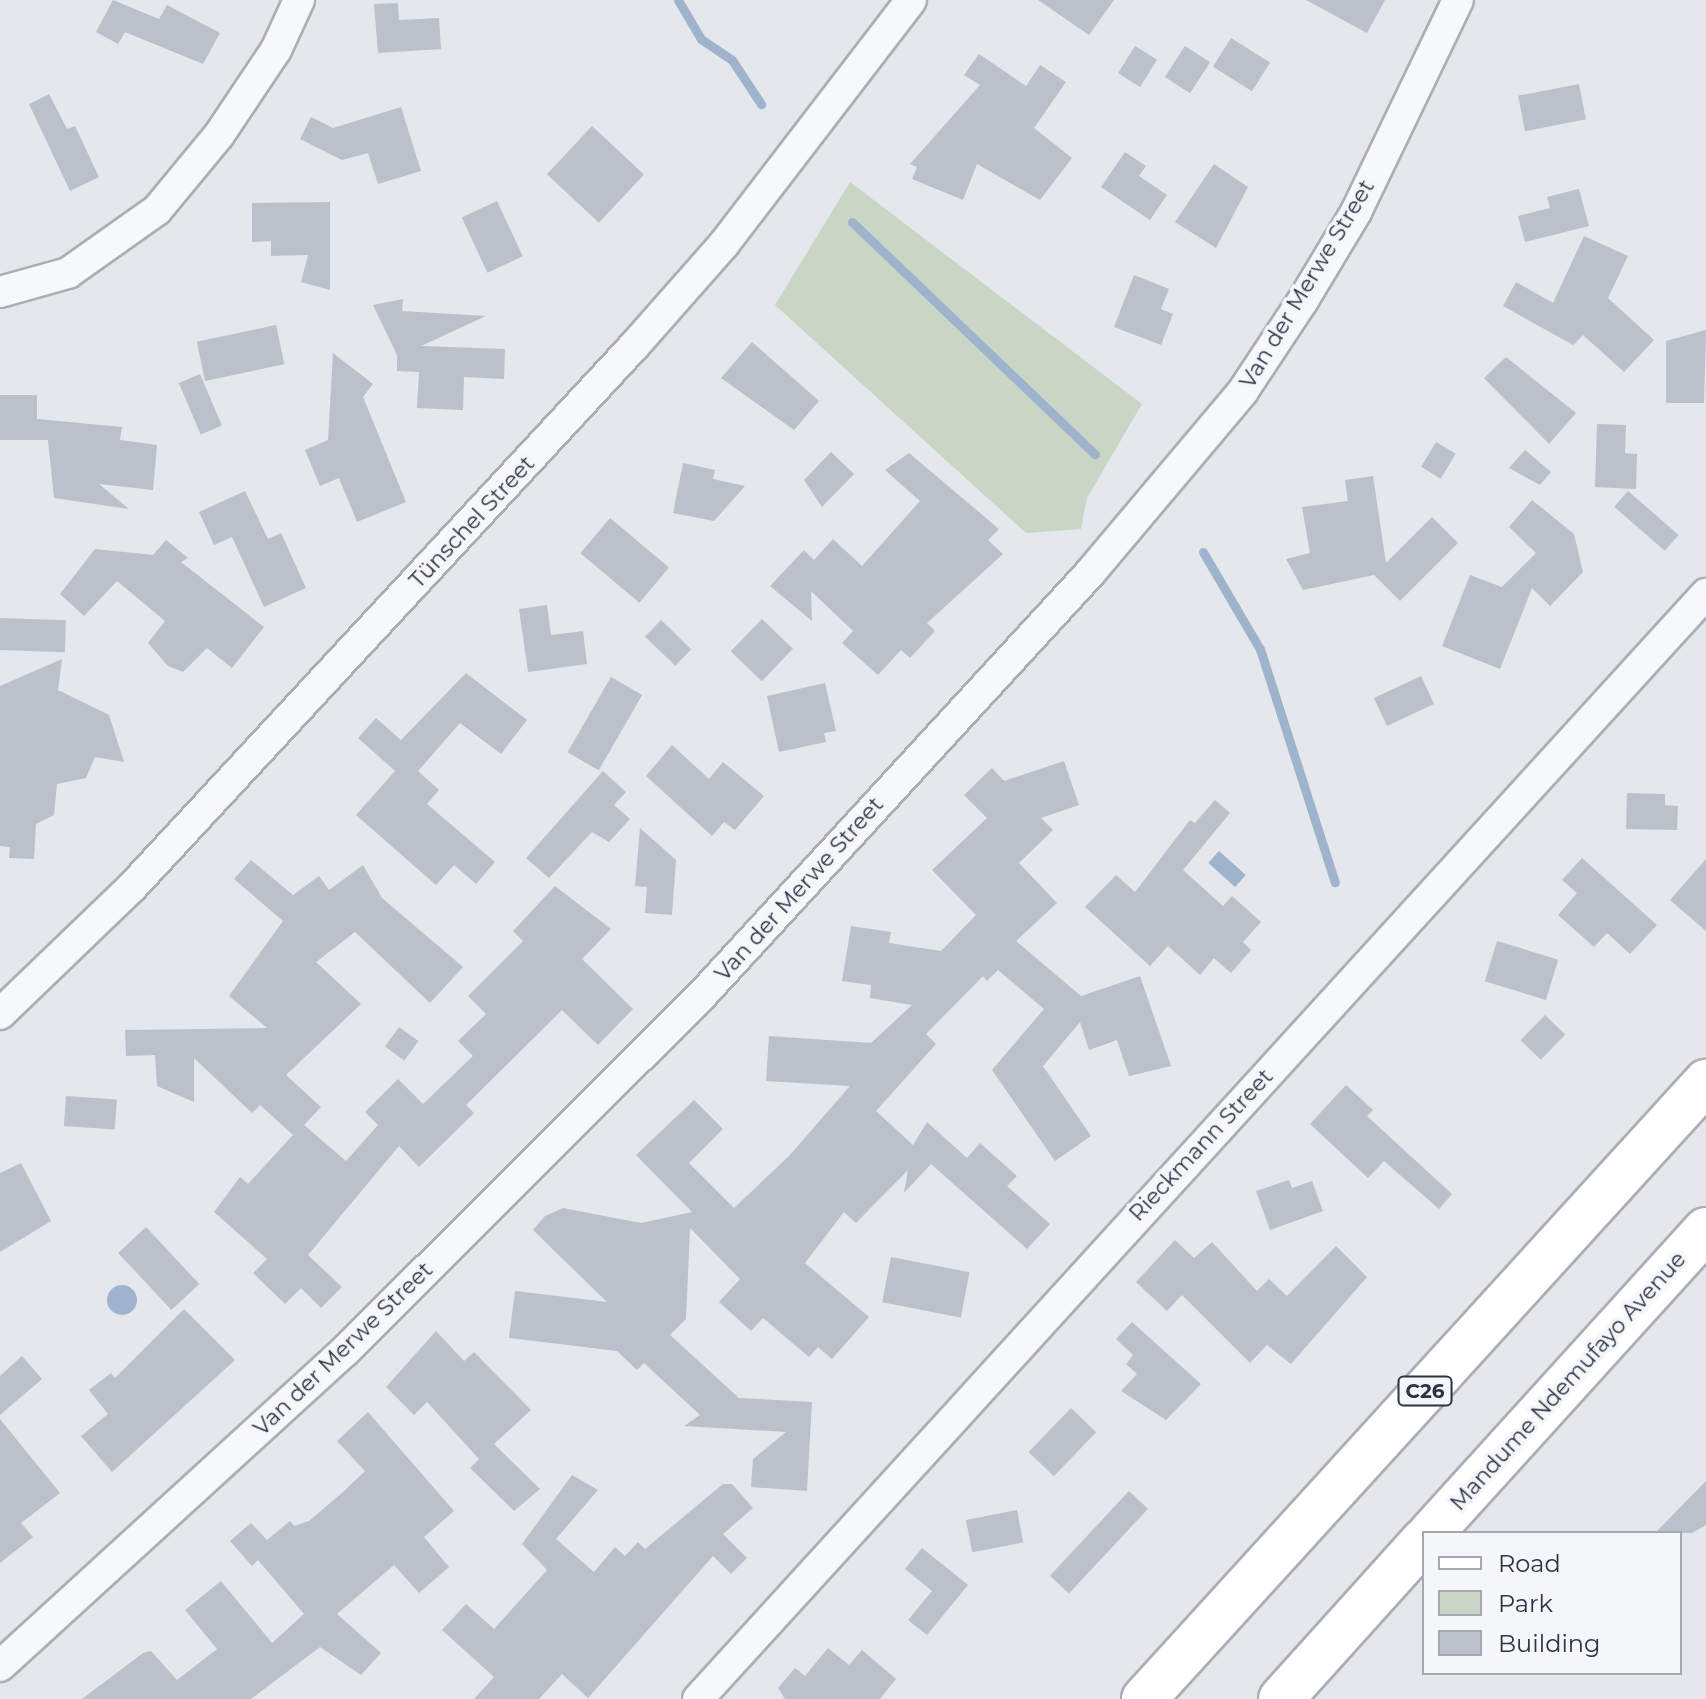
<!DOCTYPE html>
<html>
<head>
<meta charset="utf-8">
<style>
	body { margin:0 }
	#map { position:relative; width:1706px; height:1699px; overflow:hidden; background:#e4e7ec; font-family:Montserrat,sans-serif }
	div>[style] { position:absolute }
	.green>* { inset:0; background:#c9d6c5 }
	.water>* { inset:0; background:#9fb4cc; transform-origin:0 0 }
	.round { border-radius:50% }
	.stream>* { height:9px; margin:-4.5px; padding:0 4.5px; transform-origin:4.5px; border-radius:4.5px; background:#9fb4cc }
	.building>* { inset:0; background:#bbc0ca; transform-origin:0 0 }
	.roads { filter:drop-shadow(2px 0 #a9aeb7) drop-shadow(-2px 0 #a9aeb7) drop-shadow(0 2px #a9aeb7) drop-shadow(0 -2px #a9aeb7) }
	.street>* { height:30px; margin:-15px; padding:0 15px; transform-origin:15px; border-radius:15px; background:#f7f8fa }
	.primary>* { height:44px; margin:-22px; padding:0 22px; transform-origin:22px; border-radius:22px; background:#fff }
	span { translate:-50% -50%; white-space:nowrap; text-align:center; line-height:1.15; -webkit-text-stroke:7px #f4f6f9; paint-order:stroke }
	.shield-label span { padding:2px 6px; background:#f4f6f9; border:2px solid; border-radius:6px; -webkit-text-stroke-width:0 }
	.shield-label { font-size:20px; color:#2b3445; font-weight:700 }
	.street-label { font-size:22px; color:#2b3445 }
	.legend { position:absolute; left:1422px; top:1531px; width:260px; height:144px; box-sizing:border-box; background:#f4f6f9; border:2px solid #a4a8b1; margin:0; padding:10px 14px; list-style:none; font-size:24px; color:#2b3445 }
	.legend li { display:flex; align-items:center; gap:16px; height:40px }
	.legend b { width:40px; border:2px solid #a4a8b1 }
</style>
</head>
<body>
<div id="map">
	<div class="green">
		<div style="clip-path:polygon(850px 182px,1142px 404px,1087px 498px,1081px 529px,1026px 533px,775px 305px)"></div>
	</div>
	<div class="water">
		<div style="left:1219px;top:851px;width:36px;height:16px;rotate:42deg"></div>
		<div class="round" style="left:107px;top:1285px;width:30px;height:30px"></div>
	</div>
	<div class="stream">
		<div style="left:678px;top:0;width:45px;rotate:59.5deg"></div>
		<div style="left:701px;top:39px;width:37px;rotate:34deg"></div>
		<div style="left:732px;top:60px;width:53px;rotate:56.6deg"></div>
		<div style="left:852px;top:222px;width:336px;rotate:43.7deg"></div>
		<div style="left:1203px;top:552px;width:113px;rotate:59.6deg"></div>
		<div style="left:1260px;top:649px;width:245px;rotate:72.2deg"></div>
	</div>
	<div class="building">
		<div style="clip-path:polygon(113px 0,159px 19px,167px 5px,220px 33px,203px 64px,125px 32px,118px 44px,96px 32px)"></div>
		<div style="clip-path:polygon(1038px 0,1114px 0,1089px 35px)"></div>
		<div style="clip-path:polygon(1306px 0,1385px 0,1367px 33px)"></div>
		<div style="clip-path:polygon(398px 3px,399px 20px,439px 18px,441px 49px,378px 53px,374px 4px)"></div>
		<div style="left:1231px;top:38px;width:46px;height:34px;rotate:32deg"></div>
		<div style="left:1135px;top:46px;width:26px;height:32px;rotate:32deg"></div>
		<div style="left:1185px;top:46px;width:30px;height:37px;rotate:33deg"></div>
		<div style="clip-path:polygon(979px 54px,1026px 86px,1040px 65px,1066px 82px,1034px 128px,1072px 158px,1040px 200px,977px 164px,963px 200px,912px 179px,917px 167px,910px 164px,980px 85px,964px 75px)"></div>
		<div style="left:1579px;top:84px;width:36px;height:62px;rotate:79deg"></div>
		<div style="clip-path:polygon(49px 94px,67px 129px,75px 126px,99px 177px,70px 191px,29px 104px)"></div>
		<div style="clip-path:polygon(401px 107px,421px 171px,378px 184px,368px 153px,342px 160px,300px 139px,311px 117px,333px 128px)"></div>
		<div style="left:592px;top:126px;width:71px;height:66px;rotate:43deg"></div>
		<div style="clip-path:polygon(1125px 152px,1146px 166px,1139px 176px,1167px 195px,1150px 220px,1101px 187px)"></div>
		<div style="clip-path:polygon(1214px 164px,1248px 187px,1216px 248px,1175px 222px)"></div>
		<div style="clip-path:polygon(1579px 189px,1589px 226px,1525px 242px,1518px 216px,1550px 208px,1547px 197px)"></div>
		<div style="left:497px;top:201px;width:61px;height:39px;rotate:65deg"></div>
		<div style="clip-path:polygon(330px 202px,330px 290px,301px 282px,308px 255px,271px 256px,271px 241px,252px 242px,252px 203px)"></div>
		<div style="clip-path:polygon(1584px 236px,1628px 256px,1608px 298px,1654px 340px,1624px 372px,1583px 335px,1573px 345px,1503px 306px,1516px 282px,1553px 303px)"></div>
		<div style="clip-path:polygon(1134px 275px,1169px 289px,1161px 309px,1173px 314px,1161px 345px,1114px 327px)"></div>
		<div style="clip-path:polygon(403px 299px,402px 311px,486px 316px,421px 346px,505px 349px,504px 379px,464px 377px,463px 410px,417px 408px,419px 372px,397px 371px,397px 355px,373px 305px)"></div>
		<div style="left:276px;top:325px;width:40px;height:81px;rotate:78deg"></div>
		<div style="clip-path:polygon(1706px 330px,1704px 403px,1666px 403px,1666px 341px)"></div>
		<div style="clip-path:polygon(752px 342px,819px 401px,794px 430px,721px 378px)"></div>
		<div style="clip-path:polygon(333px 353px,373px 384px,363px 397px,406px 502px,357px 522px,339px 478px,320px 486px,305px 450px,328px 440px)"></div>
		<div style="clip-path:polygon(1506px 357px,1576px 413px,1549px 444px,1484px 378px)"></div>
		<div style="left:200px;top:374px;width:56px;height:23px;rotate:67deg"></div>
		<div style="clip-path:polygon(0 395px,37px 395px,37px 419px,122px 427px,120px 440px,157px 445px,153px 490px,99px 484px,129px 509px,54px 498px,48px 440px,0 440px)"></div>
		<div style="clip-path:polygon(1597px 424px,1626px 425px,1625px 453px,1637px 454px,1636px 489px,1595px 487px)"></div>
		<div style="left:1436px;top:442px;width:23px;height:29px;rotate:31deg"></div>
		<div style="clip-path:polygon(1525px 450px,1551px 472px,1540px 485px,1509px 468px)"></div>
		<div style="clip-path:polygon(831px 452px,854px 474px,822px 507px,804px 480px)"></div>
		<div style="clip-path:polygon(909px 453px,999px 529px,988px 540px,1003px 554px,927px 623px,935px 631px,910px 658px,901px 650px,878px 675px,842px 643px,853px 631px,811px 591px,812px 621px,770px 586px,804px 550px,814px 560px,833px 539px,862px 566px,920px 501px,885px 470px)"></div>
		<div style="clip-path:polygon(683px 463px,715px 470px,713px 479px,745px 486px,714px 521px,673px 513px)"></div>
		<div style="clip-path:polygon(1373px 476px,1386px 563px,1432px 517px,1458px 543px,1400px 601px,1374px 575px,1303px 590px,1286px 559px,1310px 553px,1302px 507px,1348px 501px,1345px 480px)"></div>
		<div style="clip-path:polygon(245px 491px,268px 539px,281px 533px,306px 588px,264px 607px,232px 537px,214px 545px,199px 512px)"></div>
		<div style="left:1628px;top:491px;width:67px;height:21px;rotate:41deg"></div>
		<div style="clip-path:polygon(1532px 500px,1574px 534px,1583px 572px,1550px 606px,1532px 588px,1500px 669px,1442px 646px,1470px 575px,1502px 587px,1536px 553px,1509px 527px)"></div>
		<div style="left:610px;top:518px;width:77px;height:46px;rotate:40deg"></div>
		<div style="clip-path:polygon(166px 540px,188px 558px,181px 562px,264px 627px,232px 668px,207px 648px,183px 672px,168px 666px,148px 643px,165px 621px,117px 581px,84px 616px,60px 594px,95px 549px,153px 555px)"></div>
		<div style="clip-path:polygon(547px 605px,551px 635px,583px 631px,587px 664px,528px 672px,519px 609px)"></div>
		<div style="left:0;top:618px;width:66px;height:32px;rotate:2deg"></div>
		<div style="left:762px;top:619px;width:43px;height:45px;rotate:44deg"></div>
		<div style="left:661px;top:620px;width:42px;height:23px;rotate:44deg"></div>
		<div style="clip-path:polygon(62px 659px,58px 690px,109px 715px,124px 762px,95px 757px,86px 778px,57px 784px,54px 815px,36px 824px,34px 859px,9px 858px,10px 847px,0 846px,0 686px)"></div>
		<div style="clip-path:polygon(466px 673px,527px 720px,501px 754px,460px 723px,418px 771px,439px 790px,427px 804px,495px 862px,476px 884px,454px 865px,436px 885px,356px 815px,395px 771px,358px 738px,376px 718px,401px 740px)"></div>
		<div style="left:1421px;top:676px;width:31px;height:52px;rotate:65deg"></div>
		<div style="left:611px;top:677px;width:36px;height:87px;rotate:30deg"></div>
		<div style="clip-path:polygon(825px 683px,836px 731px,824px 733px,826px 742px,779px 752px,767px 696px)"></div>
		<div style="clip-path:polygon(672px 745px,709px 779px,723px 762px,764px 796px,735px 830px,724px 822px,712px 836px,646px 776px)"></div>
		<div style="clip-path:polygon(1064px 761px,1079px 805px,1041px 818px,1053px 830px,1019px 863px,1057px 903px,1016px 941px,1081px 996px,1140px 976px,1171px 1066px,1129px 1076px,1117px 1040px,1089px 1050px,1080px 1022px,1043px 1066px,1091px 1136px,1055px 1161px,992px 1070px,1044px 1009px,998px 970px,987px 981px,983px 976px,926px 1034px,936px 1044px,876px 1111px,913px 1145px,927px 1122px,967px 1158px,980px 1143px,1017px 1176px,1007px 1186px,1050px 1224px,1027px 1249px,931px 1164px,904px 1193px,908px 1170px,856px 1223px,844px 1212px,805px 1263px,869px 1317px,832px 1359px,818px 1347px,809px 1357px,763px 1318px,751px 1331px,719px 1302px,740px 1279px,690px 1228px,686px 1319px,670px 1335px,739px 1398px,812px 1402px,807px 1491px,751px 1487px,753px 1459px,786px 1432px,684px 1426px,700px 1415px,644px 1363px,637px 1370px,617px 1351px,509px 1338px,515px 1291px,607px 1302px,533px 1230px,545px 1216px,563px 1208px,641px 1223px,692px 1212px,636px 1155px,694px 1100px,723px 1129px,689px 1163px,734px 1208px,789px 1156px,850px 1086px,766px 1081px,769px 1036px,871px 1043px,912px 1005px,870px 998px,871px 985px,842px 981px,851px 926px,891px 932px,889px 943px,941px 951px,976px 915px,932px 870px,987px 818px,964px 795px,992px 768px,1004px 781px)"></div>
		<div style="clip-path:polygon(603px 771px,626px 792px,614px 805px,630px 819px,609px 842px,592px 832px,549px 878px,526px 858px)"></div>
		<div style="clip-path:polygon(1627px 793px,1665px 794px,1665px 805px,1678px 806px,1677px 830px,1626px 829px)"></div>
		<div style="clip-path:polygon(1215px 800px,1230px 813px,1183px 870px,1223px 906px,1232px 896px,1261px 922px,1243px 942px,1251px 950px,1231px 973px,1214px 958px,1200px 975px,1168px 946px,1150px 966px,1085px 907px,1116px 875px,1135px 892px,1190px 820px,1195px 823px)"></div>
		<div style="clip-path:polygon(640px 828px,676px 860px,672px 915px,645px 913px,647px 887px,635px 886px)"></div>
		<div style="clip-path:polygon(1582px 858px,1657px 925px,1630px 954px,1607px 933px,1594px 947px,1558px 915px,1577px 893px,1562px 880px)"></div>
		<div style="clip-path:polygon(1706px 859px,1706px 931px,1670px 900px)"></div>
		<div style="clip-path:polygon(251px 860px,293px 895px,319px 876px,329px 890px,363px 865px,382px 898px,463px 967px,430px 1003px,355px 932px,316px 962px,361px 1004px,286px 1075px,321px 1107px,304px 1125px,346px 1161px,378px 1125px,365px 1112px,398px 1079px,423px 1104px,473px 1056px,458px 1041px,486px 1014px,468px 996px,523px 941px,513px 931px,555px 886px,611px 929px,582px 959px,633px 1009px,598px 1045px,562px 1010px,466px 1105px,474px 1113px,419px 1167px,399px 1146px,308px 1255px,342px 1287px,321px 1308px,301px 1288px,285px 1304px,253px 1273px,267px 1259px,214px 1212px,240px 1177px,248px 1184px,293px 1135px,260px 1105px,252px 1113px,194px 1058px,194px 1102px,157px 1086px,155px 1055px,126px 1056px,125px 1030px,267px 1028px,229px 996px,283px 921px,234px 879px)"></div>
		<div style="left:1497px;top:941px;width:64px;height:42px;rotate:17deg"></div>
		<div style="left:1545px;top:1015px;width:28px;height:35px;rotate:44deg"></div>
		<div style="left:399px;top:1027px;width:24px;height:24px;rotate:36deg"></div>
		<div style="clip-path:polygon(1346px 1085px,1373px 1110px,1367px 1116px,1452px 1194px,1439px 1209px,1384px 1161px,1368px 1178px,1310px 1124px)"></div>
		<div style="left:66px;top:1096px;width:51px;height:30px;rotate:4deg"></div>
		<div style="clip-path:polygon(21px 1163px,51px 1221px,0 1252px,0 1173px)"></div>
		<div style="clip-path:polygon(1289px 1180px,1292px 1188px,1312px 1181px,1323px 1211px,1270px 1230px,1256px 1191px)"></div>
		<div style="left:146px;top:1227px;width:78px;height:38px;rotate:47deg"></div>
		<div style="clip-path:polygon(1175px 1240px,1194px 1258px,1212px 1242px,1257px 1291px,1269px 1279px,1287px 1296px,1336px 1246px,1367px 1277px,1291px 1364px,1267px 1345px,1250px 1363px,1182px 1295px,1167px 1311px,1136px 1282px)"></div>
		<div style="left:891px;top:1257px;width:80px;height:46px;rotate:11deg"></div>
		<div style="clip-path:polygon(184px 1309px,235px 1360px,112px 1472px,81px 1436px,108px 1414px,89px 1390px,111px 1373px,115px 1378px)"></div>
		<div style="clip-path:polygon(1132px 1322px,1201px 1384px,1166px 1420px,1121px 1391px,1137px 1374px,1126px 1364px,1133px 1355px,1116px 1339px)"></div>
		<div style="clip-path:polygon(436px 1331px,464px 1361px,474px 1352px,531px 1410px,494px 1444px,540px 1489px,514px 1511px,470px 1468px,479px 1459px,427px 1402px,414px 1415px,386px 1387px)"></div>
		<div style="clip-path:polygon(22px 1356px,42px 1379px,0 1415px,0 1376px)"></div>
		<div style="left:1071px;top:1408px;width:35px;height:61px;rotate:44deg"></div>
		<div style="clip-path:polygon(368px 1412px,454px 1511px,424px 1537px,449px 1567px,419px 1593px,394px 1565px,337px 1614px,381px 1653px,361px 1675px,320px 1647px,251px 1699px,82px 1699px,143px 1653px,151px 1651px,177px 1680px,217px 1649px,185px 1610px,221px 1581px,272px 1643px,304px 1614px,258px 1560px,252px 1566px,230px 1541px,251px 1523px,267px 1540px,290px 1521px,294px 1526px,309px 1521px,343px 1492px,365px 1471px,337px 1441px)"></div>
		<div style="clip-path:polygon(0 1419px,60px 1493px,21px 1523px,33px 1537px,0 1563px)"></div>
		<div style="clip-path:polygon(572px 1475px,598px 1490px,556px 1539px,594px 1572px,615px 1547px,625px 1556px,638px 1542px,645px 1549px,723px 1484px,732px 1484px,753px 1508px,723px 1534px,747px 1558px,731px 1574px,713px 1556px,588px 1698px,562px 1674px,539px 1699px,474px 1699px,494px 1677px,442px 1630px,466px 1604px,494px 1629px,547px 1570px,522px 1544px)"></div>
		<div style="clip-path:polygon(1706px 1481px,1706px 1525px,1692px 1533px,1655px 1533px)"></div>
		<div style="left:1129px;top:1491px;width:26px;height:116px;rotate:43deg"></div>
		<div style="left:1017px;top:1510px;width:33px;height:52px;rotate:79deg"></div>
		<div style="clip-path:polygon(922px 1548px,968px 1585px,927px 1635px,908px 1620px,932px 1591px,905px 1569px)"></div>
		<div style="clip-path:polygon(828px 1648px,849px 1665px,862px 1650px,896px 1679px,880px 1699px,785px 1699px,778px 1688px,795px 1668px,805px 1676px)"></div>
	</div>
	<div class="roads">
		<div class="street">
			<div style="left:0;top:292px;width:71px;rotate:-15.6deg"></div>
			<div style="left:68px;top:273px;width:109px;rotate:-35.3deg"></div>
			<div style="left:157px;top:210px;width:97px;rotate:-50.4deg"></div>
			<div style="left:219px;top:135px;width:102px;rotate:-56.2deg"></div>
			<div style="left:276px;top:50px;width:55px;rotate:-65.3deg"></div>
			<div style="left:0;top:1014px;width:183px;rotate:-43.9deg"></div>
			<div style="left:132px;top:887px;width:739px;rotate:-47.14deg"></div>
			<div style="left:635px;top:345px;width:135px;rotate:-48.6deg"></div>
			<div style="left:724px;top:244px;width:307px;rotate:-52.5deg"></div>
			<div style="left:0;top:1666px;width:466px;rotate:-42.4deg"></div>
			<div style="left:344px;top:1352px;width:506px;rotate:-44.92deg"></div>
			<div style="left:702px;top:995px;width:573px;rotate:-47.4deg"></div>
			<div style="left:1090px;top:573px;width:238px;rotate:-49.9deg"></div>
			<div style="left:1243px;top:391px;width:107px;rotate:-56.5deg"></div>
			<div style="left:1302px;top:302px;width:105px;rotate:-59deg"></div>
			<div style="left:1356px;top:212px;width:235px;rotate:-64.3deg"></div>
			<div style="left:698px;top:1699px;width:1496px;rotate:-47.63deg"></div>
		</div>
		<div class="primary">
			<div style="left:1431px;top:1533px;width:409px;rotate:-47.8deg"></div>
			<div style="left:1144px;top:1699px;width:835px;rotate:-47.67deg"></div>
			<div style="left:1281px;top:1699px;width:214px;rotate:-48deg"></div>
		</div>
	</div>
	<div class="shield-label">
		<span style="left:1425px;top:1391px">C26</span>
	</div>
	<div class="street-label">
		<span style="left:1307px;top:284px;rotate:-59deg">Van der Merwe Street</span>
		<span style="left:472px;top:522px;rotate:-47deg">Tünschel Street</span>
		<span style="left:799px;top:889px;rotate:-48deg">Van der Merwe Street</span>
		<span style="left:1201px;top:1145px;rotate:-47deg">Rieckmann Street</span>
		<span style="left:343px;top:1349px;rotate:-44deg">Van der Merwe Street</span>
		<span style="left:1568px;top:1381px;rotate:-48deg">Mandume Ndemufayo Avenue</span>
	</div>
	<ul class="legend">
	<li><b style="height:10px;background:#fff"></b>Road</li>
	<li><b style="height:22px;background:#c9d6c5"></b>Park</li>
	<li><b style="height:22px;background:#bbc0ca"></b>Building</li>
	</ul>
</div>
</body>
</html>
